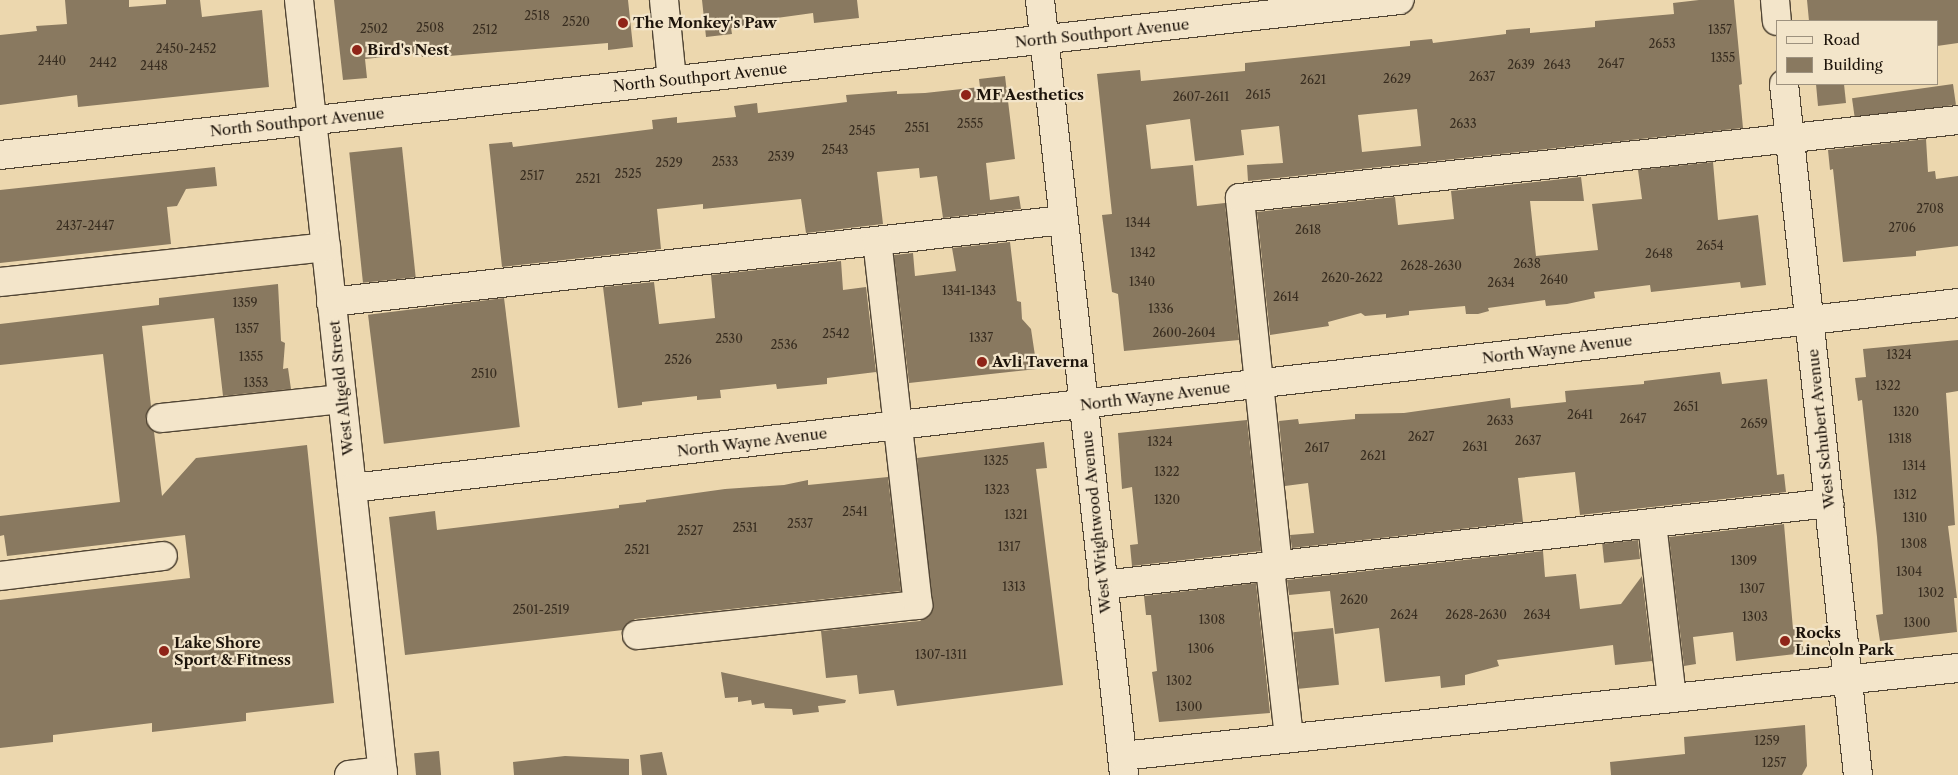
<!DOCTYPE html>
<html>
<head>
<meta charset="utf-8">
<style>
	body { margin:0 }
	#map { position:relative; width:1958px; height:775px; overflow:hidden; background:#ecd7ae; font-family:"Libre Caslon Text",serif }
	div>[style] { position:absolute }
	.building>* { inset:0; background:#897960; transform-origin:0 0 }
	.roads { filter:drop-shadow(1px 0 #514534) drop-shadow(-1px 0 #514534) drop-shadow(0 1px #514534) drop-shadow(0 -1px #514534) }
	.minor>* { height:28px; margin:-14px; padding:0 14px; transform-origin:14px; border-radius:14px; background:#f3e5ca }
	.dots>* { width:14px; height:14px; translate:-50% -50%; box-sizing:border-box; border:2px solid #f3e5ca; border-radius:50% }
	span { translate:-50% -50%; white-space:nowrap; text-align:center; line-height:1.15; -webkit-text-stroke:4.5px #f3e5ca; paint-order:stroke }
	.number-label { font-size:12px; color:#382d20 }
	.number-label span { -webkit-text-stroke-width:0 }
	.poi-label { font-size:15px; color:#1d140b; font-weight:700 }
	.left { translate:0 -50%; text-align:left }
	.street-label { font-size:15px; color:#1d140b }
	.legend { position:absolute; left:1776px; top:20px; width:162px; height:65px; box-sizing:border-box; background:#f3e5ca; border:1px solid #9d917e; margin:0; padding:6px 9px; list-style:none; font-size:15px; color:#1d140b }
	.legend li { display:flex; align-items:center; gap:10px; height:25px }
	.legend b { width:25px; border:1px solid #9d917e }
</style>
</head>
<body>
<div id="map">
	<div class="building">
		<div style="clip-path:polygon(65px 0,129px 0,129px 7px,166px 4px,166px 0,200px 0,202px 17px,262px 10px,269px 87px,78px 107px,77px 95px,0 105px,0 35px,37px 31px,36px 26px,67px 24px)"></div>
		<div style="clip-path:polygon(334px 0,628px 0,633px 47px,608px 50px,608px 43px,449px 56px,422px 57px,421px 53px,365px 59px,367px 78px,343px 80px)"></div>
		<div style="clip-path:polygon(702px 0,857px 0,859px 18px,814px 23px,813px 13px,754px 21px,754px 24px,731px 28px,732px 34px,706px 37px)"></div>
		<div style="clip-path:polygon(evenodd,1699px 0,1734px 0,1742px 84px,1739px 85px,1743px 128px,1248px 181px,1247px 165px,1283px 163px,1279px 126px,1241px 130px,1244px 155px,1195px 161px,1190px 119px,1146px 125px,1151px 169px,1193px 165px,1197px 206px,1225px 203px,1239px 340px,1124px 351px,1118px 294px,1112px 292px,1102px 215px,1112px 214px,1097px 74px,1140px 70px,1141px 81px,1245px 71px,1245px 63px,1410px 46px,1410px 41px,1432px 39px,1433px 43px,1506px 34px,1506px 30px,1530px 28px,1530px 33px,1595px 27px,1595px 21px,1674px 14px,1673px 3px,1699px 0,1417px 109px,1421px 146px,1362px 152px,1358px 115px,1417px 109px)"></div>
		<div style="clip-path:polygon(1807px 0,1958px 0,1958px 43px,1937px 46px,1937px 21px,1809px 21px)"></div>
		<div style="clip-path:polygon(1005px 76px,1015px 159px,986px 163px,990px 200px,1019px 196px,1021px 209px,943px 218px,937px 176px,920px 178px,919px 168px,877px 172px,883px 224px,806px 233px,801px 199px,703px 209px,703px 204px,657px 209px,661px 249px,502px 267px,489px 144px,512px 142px,513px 147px,653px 129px,652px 120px,677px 117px,677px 123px,736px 117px,734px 106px,757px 103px,758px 113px,847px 102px,846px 95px,897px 91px,897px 94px,925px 93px,980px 87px,979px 79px)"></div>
		<div style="clip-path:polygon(1816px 84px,1844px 84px,1846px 103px,1818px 106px)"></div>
		<div style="left:1953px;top:84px;width:21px;height:102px;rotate:82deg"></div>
		<div style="clip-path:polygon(1926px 139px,1928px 172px,1935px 171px,1936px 179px,1958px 176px,1958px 246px,1916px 251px,1916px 256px,1843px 262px,1833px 169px,1830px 170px,1828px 150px)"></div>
		<div style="left:402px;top:147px;width:131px;height:53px;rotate:84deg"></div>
		<div style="clip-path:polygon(1713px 162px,1718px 220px,1758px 215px,1766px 285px,1741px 288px,1740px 282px,1651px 292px,1650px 285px,1594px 292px,1595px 298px,1567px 304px,1546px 306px,1545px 300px,1488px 308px,1489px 311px,1478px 314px,1466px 314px,1465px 306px,1409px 311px,1409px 315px,1386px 318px,1386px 314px,1365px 316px,1361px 313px,1328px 322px,1329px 326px,1270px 335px,1257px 212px,1395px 197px,1398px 225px,1454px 219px,1451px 191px,1581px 177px,1584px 201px,1530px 201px,1536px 256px,1598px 250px,1592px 204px,1642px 199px,1638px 170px)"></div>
		<div style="clip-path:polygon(215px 167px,217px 186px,186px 189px,177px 206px,167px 207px,171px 244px,0 263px,0 190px)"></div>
		<div style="clip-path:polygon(1010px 242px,1017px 301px,1021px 302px,1022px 319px,1031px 329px,1037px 369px,909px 383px,894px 255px,913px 253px,915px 276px,956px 271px,952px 248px)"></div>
		<div style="clip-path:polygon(841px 261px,843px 290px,866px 287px,876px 372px,827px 378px,827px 384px,777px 389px,776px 384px,720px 390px,721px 398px,697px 400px,697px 396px,642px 402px,642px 405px,618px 408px,603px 287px,654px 282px,659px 324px,715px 318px,711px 275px)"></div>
		<div style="clip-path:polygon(278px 284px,281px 341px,285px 343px,283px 369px,288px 368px,291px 389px,223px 396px,214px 318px,142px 326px,151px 406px,146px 420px,154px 432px,162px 496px,196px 458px,307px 445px,334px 703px,246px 713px,246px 721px,152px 732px,152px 723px,53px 735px,53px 742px,0 748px,0 600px,190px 578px,185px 535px,7px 556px,4px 535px,0 536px,0 516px,120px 502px,103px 354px,0 365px,0 324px,159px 305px,159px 298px)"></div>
		<div style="left:504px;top:298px;width:130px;height:137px;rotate:83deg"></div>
		<div style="clip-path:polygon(1958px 340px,1958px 391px,1946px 393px,1955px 525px,1948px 526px,1957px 598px,1954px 598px,1957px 632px,1880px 641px,1876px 615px,1883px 614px,1877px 537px,1862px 400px,1858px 401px,1855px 378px,1866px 377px,1863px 349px)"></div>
		<div style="clip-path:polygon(1720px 372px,1722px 384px,1767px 379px,1777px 475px,1784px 474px,1786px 492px,1580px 515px,1575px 472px,1518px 478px,1523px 522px,1292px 548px,1290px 535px,1314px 533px,1308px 483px,1285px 486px,1279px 421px,1298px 419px,1299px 424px,1355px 419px,1355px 414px,1404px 413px,1510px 398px,1511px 408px,1566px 402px,1565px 391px,1644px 384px,1644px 381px)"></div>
		<div style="clip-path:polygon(1247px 420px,1261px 551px,1132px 566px,1130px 545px,1138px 544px,1132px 487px,1122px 489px,1118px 433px)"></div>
		<div style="clip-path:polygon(1044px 442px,1047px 468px,1036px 469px,1063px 685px,897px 706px,894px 690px,859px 694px,857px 675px,826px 678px,821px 631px,920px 621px,932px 611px,917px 458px)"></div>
		<div style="clip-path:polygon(888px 477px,901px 591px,635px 619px,623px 630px,405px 655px,389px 517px,435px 511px,437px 530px,619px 508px,619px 505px,646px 502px,646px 500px,725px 489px,784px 485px,808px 480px,808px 485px)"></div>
		<div style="clip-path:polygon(1784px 524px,1793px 629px,1801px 628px,1804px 653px,1736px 661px,1733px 632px,1693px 637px,1696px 664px,1684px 666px,1669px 537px)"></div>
		<div style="left:1638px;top:540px;width:19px;height:36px;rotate:84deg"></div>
		<div style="clip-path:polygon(1543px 551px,1545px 577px,1576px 574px,1580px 609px,1621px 604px,1642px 576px,1652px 661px,1615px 665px,1613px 645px,1497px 660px,1499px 666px,1465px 675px,1465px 685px,1441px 688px,1440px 676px,1385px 682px,1379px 628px,1335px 634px,1330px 591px,1289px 595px,1287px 580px)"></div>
		<div style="clip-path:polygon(1256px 583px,1270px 713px,1159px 722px,1152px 672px,1157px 671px,1151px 615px,1146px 615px,1144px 596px)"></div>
		<div style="left:1333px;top:628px;width:57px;height:40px;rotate:84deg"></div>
		<div style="clip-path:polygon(721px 672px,846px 700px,845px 703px,818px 706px,819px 712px,793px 715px,792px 709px,765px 708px,764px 703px,752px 705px,751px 700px,738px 702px,738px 697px,725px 698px)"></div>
		<div style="clip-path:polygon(1805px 725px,1807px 766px,1802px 775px,1611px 775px,1610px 762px,1685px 754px,1684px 737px)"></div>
		<div style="left:439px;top:751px;width:24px;height:25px;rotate:85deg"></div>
		<div style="clip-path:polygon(662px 752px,667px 775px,642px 775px,640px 755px)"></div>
		<div style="clip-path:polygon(565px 756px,629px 759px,629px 775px,514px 775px,513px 762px)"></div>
	</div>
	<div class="roads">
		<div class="minor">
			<div style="left:299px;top:0;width:780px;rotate:83.81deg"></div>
			<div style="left:664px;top:0;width:80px;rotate:84.3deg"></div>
			<div style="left:1040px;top:0;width:779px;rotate:83.81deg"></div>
			<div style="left:1775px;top:0;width:21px;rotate:85deg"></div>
			<div style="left:1784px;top:84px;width:695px;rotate:83.89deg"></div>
			<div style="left:0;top:155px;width:1408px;rotate:-6.32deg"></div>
			<div style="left:0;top:282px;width:328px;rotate:-6.1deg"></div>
			<div style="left:331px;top:302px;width:737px;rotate:-6.39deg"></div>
			<div style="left:161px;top:418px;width:182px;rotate:-6deg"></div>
			<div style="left:352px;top:488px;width:1617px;rotate:-6.57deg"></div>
			<div style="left:1652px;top:523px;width:176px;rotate:83.5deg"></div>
			<div style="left:1278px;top:567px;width:371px;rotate:-95.9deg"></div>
			<div style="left:1240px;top:198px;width:722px;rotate:-6.2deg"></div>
			<div style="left:1270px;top:568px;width:171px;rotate:83.6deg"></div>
			<div style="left:0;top:576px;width:164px;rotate:-7deg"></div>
			<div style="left:1103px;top:585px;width:731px;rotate:-6.44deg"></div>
			<div style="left:637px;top:635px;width:283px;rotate:-6.1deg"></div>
			<div style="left:918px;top:605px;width:366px;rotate:-96.4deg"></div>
			<div style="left:1122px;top:756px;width:841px;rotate:-6.01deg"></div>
			<div style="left:349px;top:775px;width:34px;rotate:-7deg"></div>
		</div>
	</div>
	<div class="dots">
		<div style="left:623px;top:23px;background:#8f2418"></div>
		<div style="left:357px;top:50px;background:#8f2418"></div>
		<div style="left:966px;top:95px;background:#8f2418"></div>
		<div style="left:982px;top:362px;background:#8f2418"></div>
		<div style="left:1785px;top:641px;background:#8f2418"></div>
		<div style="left:164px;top:651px;background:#8f2418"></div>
	</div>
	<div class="number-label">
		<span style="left:537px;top:16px">2518</span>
		<span style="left:576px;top:22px">2520</span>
		<span style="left:430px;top:28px">2508</span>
		<span style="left:374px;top:29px">2502</span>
		<span style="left:485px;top:30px">2512</span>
		<span style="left:1720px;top:30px">1357</span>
		<span style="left:1662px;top:44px">2653</span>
		<span style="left:186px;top:49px">2450-2452</span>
		<span style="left:1723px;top:58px">1355</span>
		<span style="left:52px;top:61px">2440</span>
		<span style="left:103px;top:63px">2442</span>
		<span style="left:1611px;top:64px">2647</span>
		<span style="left:1521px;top:65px">2639</span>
		<span style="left:1557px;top:65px">2643</span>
		<span style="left:154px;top:66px">2448</span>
		<span style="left:1482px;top:77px">2637</span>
		<span style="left:1397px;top:79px">2629</span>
		<span style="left:1313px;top:80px">2621</span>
		<span style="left:1258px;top:95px">2615</span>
		<span style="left:1201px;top:97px">2607-2611</span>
		<span style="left:970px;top:124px">2555</span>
		<span style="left:1463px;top:124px">2633</span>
		<span style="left:917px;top:128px">2551</span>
		<span style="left:862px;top:131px">2545</span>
		<span style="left:835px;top:150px">2543</span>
		<span style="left:781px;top:157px">2539</span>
		<span style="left:725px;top:162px">2533</span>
		<span style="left:669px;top:163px">2529</span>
		<span style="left:628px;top:174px">2525</span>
		<span style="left:532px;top:176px">2517</span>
		<span style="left:588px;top:179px">2521</span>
		<span style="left:1930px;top:209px">2708</span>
		<span style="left:1138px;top:223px">1344</span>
		<span style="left:85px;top:226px">2437-2447</span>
		<span style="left:1902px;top:228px">2706</span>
		<span style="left:1308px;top:230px">2618</span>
		<span style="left:1710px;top:246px">2654</span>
		<span style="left:1143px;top:253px">1342</span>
		<span style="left:1659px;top:254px">2648</span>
		<span style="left:1527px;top:264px">2638</span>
		<span style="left:1431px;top:266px">2628-2630</span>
		<span style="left:1352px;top:278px">2620-2622</span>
		<span style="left:1554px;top:280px">2640</span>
		<span style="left:1142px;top:282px">1340</span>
		<span style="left:1501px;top:283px">2634</span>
		<span style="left:969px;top:291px">1341-1343</span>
		<span style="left:1286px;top:297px">2614</span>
		<span style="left:245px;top:303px">1359</span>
		<span style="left:1161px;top:309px">1336</span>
		<span style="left:247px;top:329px">1357</span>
		<span style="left:1184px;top:333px">2600-2604</span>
		<span style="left:836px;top:334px">2542</span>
		<span style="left:981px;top:338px">1337</span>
		<span style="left:729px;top:339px">2530</span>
		<span style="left:784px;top:345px">2536</span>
		<span style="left:1899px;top:355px">1324</span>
		<span style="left:251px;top:357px">1355</span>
		<span style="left:678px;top:360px">2526</span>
		<span style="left:484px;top:374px">2510</span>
		<span style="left:256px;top:383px">1353</span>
		<span style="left:1888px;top:386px">1322</span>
		<span style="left:1686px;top:407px">2651</span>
		<span style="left:1906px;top:412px">1320</span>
		<span style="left:1580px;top:415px">2641</span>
		<span style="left:1633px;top:419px">2647</span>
		<span style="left:1500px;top:421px">2633</span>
		<span style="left:1754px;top:424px">2659</span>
		<span style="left:1421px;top:437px">2627</span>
		<span style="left:1900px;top:439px">1318</span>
		<span style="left:1528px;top:441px">2637</span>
		<span style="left:1160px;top:442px">1324</span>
		<span style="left:1475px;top:447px">2631</span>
		<span style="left:1317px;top:448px">2617</span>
		<span style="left:1373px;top:456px">2621</span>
		<span style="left:996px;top:461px">1325</span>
		<span style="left:1914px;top:466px">1314</span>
		<span style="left:1167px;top:472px">1322</span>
		<span style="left:997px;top:490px">1323</span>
		<span style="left:1905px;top:495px">1312</span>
		<span style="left:1167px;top:500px">1320</span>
		<span style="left:855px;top:512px">2541</span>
		<span style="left:1016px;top:515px">1321</span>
		<span style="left:1915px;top:518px">1310</span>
		<span style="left:800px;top:524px">2537</span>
		<span style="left:745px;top:528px">2531</span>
		<span style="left:690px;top:531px">2527</span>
		<span style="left:1914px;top:544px">1308</span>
		<span style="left:1009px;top:547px">1317</span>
		<span style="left:637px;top:550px">2521</span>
		<span style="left:1744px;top:561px">1309</span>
		<span style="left:1909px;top:572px">1304</span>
		<span style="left:1014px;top:587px">1313</span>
		<span style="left:1752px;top:589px">1307</span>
		<span style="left:1931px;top:593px">1302</span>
		<span style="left:1354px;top:600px">2620</span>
		<span style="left:541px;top:610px">2501-2519</span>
		<span style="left:1404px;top:615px">2624</span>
		<span style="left:1476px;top:615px">2628-2630</span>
		<span style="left:1537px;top:615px">2634</span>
		<span style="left:1755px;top:617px">1303</span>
		<span style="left:1212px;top:620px">1308</span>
		<span style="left:1917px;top:623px">1300</span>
		<span style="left:1201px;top:649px">1306</span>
		<span style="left:941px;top:655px">1307-1311</span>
		<span style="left:1179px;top:681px">1302</span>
		<span style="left:1189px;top:707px">1300</span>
		<span style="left:1767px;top:741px">1259</span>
		<span style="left:1774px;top:763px">1257</span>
	</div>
	<div class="poi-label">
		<span class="left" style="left:633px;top:23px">The Monkey's Paw</span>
		<span class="left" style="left:367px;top:50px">Bird's Nest</span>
		<span class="left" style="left:976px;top:95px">MF Aesthetics</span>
		<span class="left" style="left:992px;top:362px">Avli Taverna</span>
		<span class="left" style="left:1795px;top:641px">Rocks<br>Lincoln Park</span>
		<span class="left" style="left:174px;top:651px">Lake Shore<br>Sport &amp; Fitness</span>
	</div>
	<div class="street-label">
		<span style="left:1102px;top:33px;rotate:-6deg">North Southport Avenue</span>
		<span style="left:700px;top:77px;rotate:-6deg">North Southport Avenue</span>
		<span style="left:297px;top:122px;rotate:-6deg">North Southport Avenue</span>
		<span style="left:1557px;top:349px;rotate:-7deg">North Wayne Avenue</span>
		<span style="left:341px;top:388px;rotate:-96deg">West Altgeld Street</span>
		<span style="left:1155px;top:396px;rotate:-7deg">North Wayne Avenue</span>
		<span style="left:1821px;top:429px;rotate:-96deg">West Schubert Avenue</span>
		<span style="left:752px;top:442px;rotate:-7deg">North Wayne Avenue</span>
		<span style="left:1096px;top:522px;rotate:-96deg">West Wrightwood Avenue</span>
	</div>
	<ul class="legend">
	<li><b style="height:6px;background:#f3e5ca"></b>Road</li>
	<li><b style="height:14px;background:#897960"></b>Building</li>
	</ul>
</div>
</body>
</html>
